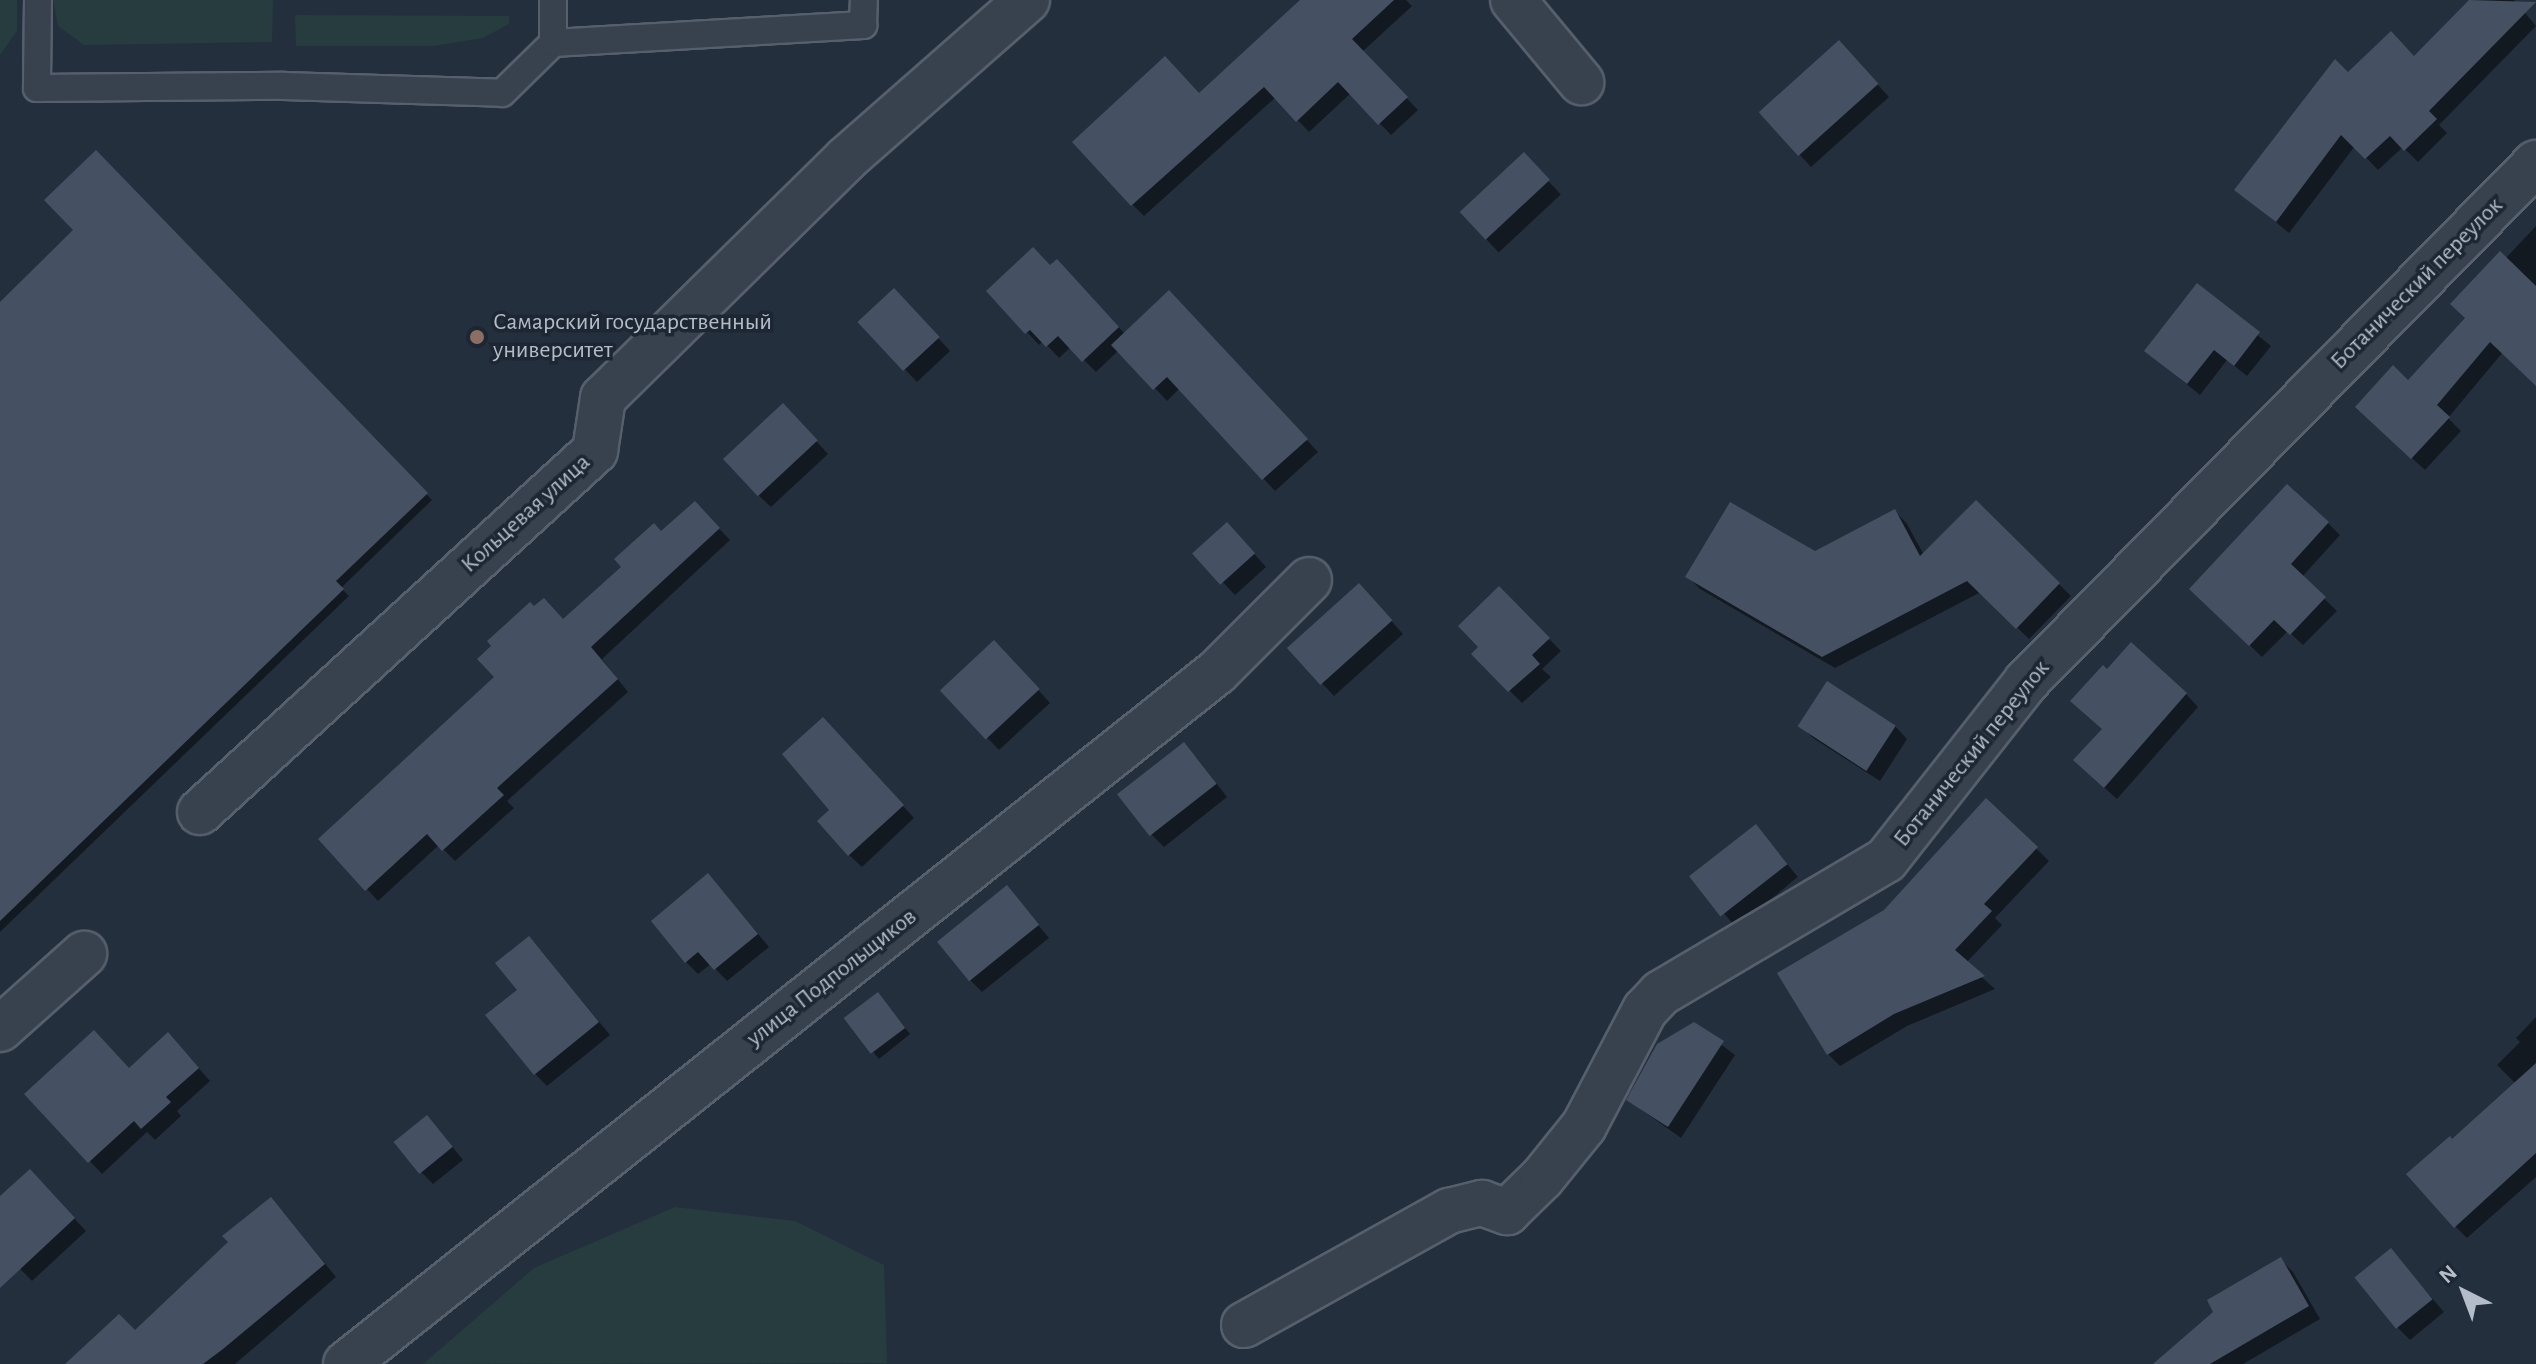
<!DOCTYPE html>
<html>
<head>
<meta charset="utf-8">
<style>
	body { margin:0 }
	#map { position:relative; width:2536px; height:1364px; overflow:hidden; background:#242f3e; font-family:"Alegreya Sans",sans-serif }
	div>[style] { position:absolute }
	.green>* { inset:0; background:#263c3f }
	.shadow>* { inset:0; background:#0007; transform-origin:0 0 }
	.building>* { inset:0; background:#455162; transform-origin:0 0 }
	.roads { filter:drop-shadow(2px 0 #565f6c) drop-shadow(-2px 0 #565f6c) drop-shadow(0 2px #565f6c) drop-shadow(0 -2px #565f6c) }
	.lane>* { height:26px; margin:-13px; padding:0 13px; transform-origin:13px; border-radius:13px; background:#38414e }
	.street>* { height:44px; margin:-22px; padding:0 22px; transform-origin:22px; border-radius:22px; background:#38414e }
	.dots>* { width:22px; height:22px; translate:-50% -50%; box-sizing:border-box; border:4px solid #1d2633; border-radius:50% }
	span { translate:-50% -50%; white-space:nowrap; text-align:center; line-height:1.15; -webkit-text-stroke:7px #1d2633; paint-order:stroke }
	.street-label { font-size:24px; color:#b4bcc9 }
	.poi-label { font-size:24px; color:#b4bcc9 }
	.left { translate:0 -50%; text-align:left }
	.north { position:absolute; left:2424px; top:1252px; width:80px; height:80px; -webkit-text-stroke:6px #1d2633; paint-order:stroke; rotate:318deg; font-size:22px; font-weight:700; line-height:32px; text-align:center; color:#b4bcc9 }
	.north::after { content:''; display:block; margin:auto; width:28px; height:36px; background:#b4bcc9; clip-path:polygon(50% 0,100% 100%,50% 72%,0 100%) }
</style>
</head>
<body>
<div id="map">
	<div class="green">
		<div style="clip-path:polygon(0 0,17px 0,17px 31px,0 55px)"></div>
		<div style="clip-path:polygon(53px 0,273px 0,272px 42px,84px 45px,58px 26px)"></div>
		<div style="clip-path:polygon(295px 15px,509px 16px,509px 24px,483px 38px,434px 46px,296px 46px)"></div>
		<div style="clip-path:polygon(675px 1207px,795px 1221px,884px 1265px,887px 1363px,423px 1364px,534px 1268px)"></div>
	</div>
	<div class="shadow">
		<div style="clip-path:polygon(1303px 0,1406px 0,1412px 6px,1362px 52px,1418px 110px,1391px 135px,1351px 93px,1309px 132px,1276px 97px,1144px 216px,1132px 204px,1200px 95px)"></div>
		<div style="clip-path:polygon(2472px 0,2514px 0,2536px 26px,2439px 125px,2447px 133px,2418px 162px,2403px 147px,2378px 170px,2355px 146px,2289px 233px,2237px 190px,2348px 75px,2415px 58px)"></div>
		<div style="clip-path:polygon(1851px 55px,1889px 97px,1811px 167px,1799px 154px)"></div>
		<div style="clip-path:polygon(96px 152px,432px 500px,341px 588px,349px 596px,0 932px,0 305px,76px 230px)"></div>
		<div style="left:1524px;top:155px;width:54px;height:85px;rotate:47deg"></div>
		<div style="clip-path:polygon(2536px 226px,2536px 378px,2503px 352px,2448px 418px,2461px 431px,2425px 470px,2370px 420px,2467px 318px,2505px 259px)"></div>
		<div style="clip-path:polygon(1050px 267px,1069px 274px,1125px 334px,1181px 305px,1318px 452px,1275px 491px,1180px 388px,1167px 401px,1119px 350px,1096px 372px,1071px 347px,1059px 358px,1043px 341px,1039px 345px,989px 291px)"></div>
		<div style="clip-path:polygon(2197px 286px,2271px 346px,2247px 376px,2227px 360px,2200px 395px,2146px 351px)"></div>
		<div style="clip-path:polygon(906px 303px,950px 351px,917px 382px,860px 322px)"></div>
		<div style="clip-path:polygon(795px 418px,828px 454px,771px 507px,758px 495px)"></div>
		<div style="clip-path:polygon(1976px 503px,2071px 596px,2029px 639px,1981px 592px,1835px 668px,1700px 589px,1688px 577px,1815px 553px,1895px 511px,1907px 524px,1924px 555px)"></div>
		<div style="clip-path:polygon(706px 515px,730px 540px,602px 659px,628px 692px,507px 801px,514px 808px,455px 861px,439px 845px,378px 901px,367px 889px,564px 621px,662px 533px)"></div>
		<div style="clip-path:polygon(2328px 523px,2340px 535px,2302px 577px,2337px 611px,2303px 645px,2288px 631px,2262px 657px,2191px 589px)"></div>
		<div style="clip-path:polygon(1239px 537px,1266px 567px,1235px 595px,1195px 553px)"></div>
		<div style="clip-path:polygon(1499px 588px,1561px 651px,1542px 669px,1551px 677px,1522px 703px,1473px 654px,1481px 647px)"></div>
		<div style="clip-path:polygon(1371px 598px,1403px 634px,1334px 696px,1289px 648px)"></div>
		<div style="clip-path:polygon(1006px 654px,1050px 703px,999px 750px,942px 690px)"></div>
		<div style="clip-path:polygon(2186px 694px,2198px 707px,2117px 799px,2088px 773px)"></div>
		<div style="clip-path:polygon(1801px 726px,1895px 726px,1907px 739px,1880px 781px,1813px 738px)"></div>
		<div style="clip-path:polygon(835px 731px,914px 818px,862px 867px,849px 855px,832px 810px)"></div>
		<div style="clip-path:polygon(1196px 757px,1227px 797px,1164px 847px,1152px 835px)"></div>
		<div style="clip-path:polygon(1986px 800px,2049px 861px,1995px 918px,2002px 925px,1966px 963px,1995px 989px,1907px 1026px,1840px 1066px,1828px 1054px,1885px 912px)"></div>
		<div style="left:1756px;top:827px;width:65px;height:80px;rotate:50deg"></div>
		<div style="clip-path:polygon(720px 888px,769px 947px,727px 981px,711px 964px,698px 974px,686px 962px)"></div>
		<div style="clip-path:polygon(1007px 888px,1049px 938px,982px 992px,970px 980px)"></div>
		<div style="clip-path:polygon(541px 951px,610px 1035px,547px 1086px,535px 1074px,520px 990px)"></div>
		<div style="clip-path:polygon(883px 1001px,910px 1034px,879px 1059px,847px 1020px)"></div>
		<div style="clip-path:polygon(2536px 1017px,2536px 1177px,2467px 1238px,2455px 1226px,2452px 1141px,2516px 1084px,2497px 1065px,2520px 1042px,2516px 1038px)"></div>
		<div style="clip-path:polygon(1694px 1024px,1735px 1055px,1681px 1138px,1628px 1100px)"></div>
		<div style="clip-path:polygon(180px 1047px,210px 1081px,177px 1111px,181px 1116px,155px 1140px,147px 1132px,102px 1174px,27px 1094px,129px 1071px)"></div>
		<div style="clip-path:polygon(439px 1130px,463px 1160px,433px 1184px,421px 1172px)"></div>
		<div style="clip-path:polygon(42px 1184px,86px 1231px,32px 1281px,0 1248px,0 1199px)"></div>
		<div style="clip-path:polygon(283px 1212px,336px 1277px,235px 1364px,83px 1364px,135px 1332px)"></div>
		<div style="clip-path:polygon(2391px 1251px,2444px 1312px,2410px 1340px,2398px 1328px)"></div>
		<div style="clip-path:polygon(2281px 1260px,2293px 1272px,2320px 1319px,2243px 1364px,2156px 1364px)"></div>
	</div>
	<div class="building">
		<div style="clip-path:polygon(1300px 0,1394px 0,1352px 39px,1408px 97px,1378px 125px,1338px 82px,1296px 122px,1264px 87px,1131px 206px,1072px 142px,1165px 56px,1199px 93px)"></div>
		<div style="clip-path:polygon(2469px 0,2536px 2px,2429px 111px,2437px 119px,2404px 151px,2390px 136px,2365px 159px,2341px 135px,2276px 222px,2234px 190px,2335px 59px,2348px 72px,2391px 31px,2414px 56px)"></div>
		<div style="left:1839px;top:40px;width:59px;height:108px;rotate:48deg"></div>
		<div style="clip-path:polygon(96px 150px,428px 493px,336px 581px,344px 589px,0 921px,0 302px,73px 230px,44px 200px)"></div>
		<div style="left:1524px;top:152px;width:38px;height:88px;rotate:47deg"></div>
		<div style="clip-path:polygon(1033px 247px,1050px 265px,1057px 259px,1119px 327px,1082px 362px,1058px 336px,1046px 347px,1030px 330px,1025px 334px,986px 291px)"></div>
		<div style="clip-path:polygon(2500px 251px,2536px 286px,2536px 386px,2490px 342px,2437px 405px,2450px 417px,2411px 459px,2355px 407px,2393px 365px,2408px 380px,2465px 318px,2450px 304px)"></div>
		<div style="clip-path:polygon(2197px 283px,2260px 332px,2234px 366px,2214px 350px,2187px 384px,2144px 351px)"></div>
		<div style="left:894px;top:288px;width:67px;height:50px;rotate:47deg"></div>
		<div style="clip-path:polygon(1169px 290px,1308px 439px,1262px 480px,1167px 377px,1153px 390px,1111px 345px)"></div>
		<div style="left:783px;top:403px;width:51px;height:82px;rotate:47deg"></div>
		<div style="clip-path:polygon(2287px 484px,2329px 522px,2291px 564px,2326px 597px,2290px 635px,2274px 620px,2249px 646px,2189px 589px)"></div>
		<div style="clip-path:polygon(1976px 500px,2060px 583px,2016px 629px,1967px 581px,1822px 657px,1685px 577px,1730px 502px,1815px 551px,1895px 509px,1920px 556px)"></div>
		<div style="clip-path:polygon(695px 501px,720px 528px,591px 647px,618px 679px,497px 788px,504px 795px,442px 851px,427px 834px,365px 891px,318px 839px,494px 677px,477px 659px,491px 646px,487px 641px,530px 602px,534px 606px,544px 598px,563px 619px,621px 567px,614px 559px,654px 523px,661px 531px)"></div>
		<div style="left:1227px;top:522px;width:42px;height:47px;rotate:48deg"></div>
		<div style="left:1359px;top:583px;width:50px;height:97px;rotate:48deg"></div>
		<div style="clip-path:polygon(1499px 586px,1550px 638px,1532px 655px,1540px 664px,1508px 692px,1471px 654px,1478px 647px,1458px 626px)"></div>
		<div style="left:994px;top:640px;width:67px;height:74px;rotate:47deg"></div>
		<div style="clip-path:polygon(2131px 642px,2187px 693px,2104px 788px,2073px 760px,2102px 729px,2070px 701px,2103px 665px,2107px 669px)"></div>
		<div style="left:1827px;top:681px;width:82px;height:54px;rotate:33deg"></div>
		<div style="clip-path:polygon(823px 717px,904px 805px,848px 856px,817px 821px,829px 810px,782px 754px)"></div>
		<div style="left:1184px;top:742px;width:53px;height:85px;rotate:52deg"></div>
		<div style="clip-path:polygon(1986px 798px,2038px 847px,1984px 904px,1992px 911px,1955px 950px,1985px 976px,1894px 1014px,1827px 1055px,1777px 973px,1884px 910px)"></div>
		<div style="left:1756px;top:824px;width:51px;height:85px;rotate:52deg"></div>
		<div style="clip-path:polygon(708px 873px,758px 934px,714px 970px,698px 952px,685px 963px,651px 921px)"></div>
		<div style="left:1007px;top:885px;width:51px;height:90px;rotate:51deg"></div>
		<div style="clip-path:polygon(529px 936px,599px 1022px,534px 1075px,485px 1015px,517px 990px,495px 963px)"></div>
		<div style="left:878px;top:992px;width:45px;height:43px;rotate:53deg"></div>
		<div style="clip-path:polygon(1694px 1022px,1724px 1041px,1668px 1127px,1626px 1100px,1657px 1044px)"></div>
		<div style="clip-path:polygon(94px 1030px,129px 1068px,168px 1032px,199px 1068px,166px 1097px,171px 1102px,141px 1129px,134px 1121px,88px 1163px,24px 1094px)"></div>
		<div style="clip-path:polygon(2536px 1063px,2536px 1153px,2454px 1228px,2406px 1174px,2450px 1136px,2452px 1139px)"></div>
		<div style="left:427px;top:1115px;width:41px;height:43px;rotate:51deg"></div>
		<div style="clip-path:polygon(30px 1169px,75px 1218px,0 1288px,0 1196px)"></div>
		<div style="clip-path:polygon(271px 1197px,325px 1264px,223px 1349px,203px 1364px,65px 1364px,119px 1314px,135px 1330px,228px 1242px,222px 1236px)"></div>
		<div style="left:2391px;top:1248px;width:66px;height:47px;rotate:51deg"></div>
		<div style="clip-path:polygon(2281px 1257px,2309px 1306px,2210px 1364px,2153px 1364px,2213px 1312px,2207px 1300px)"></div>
	</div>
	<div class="roads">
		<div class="lane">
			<div style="left:38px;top:0;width:88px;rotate:90.7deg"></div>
			<div style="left:37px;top:88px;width:247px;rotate:-0.5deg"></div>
			<div style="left:284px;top:86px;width:218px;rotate:1.8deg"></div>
			<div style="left:502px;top:93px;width:71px;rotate:-44.4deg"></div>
			<div style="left:553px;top:43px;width:311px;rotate:-3.3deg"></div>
			<div style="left:863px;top:25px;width:25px;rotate:-88deg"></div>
			<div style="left:553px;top:43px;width:43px;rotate:-90deg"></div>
		</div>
		<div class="street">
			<div style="left:1513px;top:0;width:107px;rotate:50.3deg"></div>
			<div style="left:200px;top:812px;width:535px;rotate:-42.42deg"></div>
			<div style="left:595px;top:451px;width:54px;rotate:-81.4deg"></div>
			<div style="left:603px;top:398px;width:341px;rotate:-44.5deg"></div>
			<div style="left:846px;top:159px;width:241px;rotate:-41.3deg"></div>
			<div style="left:0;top:1029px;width:113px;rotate:-41.8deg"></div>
			<div style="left:1244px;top:1325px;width:235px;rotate:-29.1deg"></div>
			<div style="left:1449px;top:1211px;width:34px;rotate:-14deg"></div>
			<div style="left:1482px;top:1203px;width:27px;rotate:20deg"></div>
			<div style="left:1507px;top:1212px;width:49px;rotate:-44.2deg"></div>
			<div style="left:1542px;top:1178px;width:67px;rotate:-51.1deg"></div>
			<div style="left:1584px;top:1126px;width:131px;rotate:-62.3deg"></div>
			<div style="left:1645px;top:1010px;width:23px;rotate:-47deg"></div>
			<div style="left:1661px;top:993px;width:261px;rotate:-30.6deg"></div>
			<div style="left:1886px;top:860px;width:226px;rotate:-51.8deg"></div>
			<div style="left:2026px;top:682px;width:728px;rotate:-45.5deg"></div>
			<div style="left:346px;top:1364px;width:1112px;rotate:-38.47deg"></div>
			<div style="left:1217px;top:672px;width:130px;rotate:-45deg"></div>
		</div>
	</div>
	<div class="dots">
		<div style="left:477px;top:337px;background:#8d6e63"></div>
	</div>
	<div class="street-label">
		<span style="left:2417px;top:284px;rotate:-45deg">Ботанический переулок</span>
		<span style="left:526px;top:514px;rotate:-42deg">Кольцевая улица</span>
		<span style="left:1972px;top:754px;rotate:-51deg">Ботанический переулок</span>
		<span style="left:832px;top:978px;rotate:-38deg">улица Подпольщиков</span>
	</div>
	<div class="poi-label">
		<span class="left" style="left:493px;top:337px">Самарский государственный<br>университет</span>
	</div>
	<div class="north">N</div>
</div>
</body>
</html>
